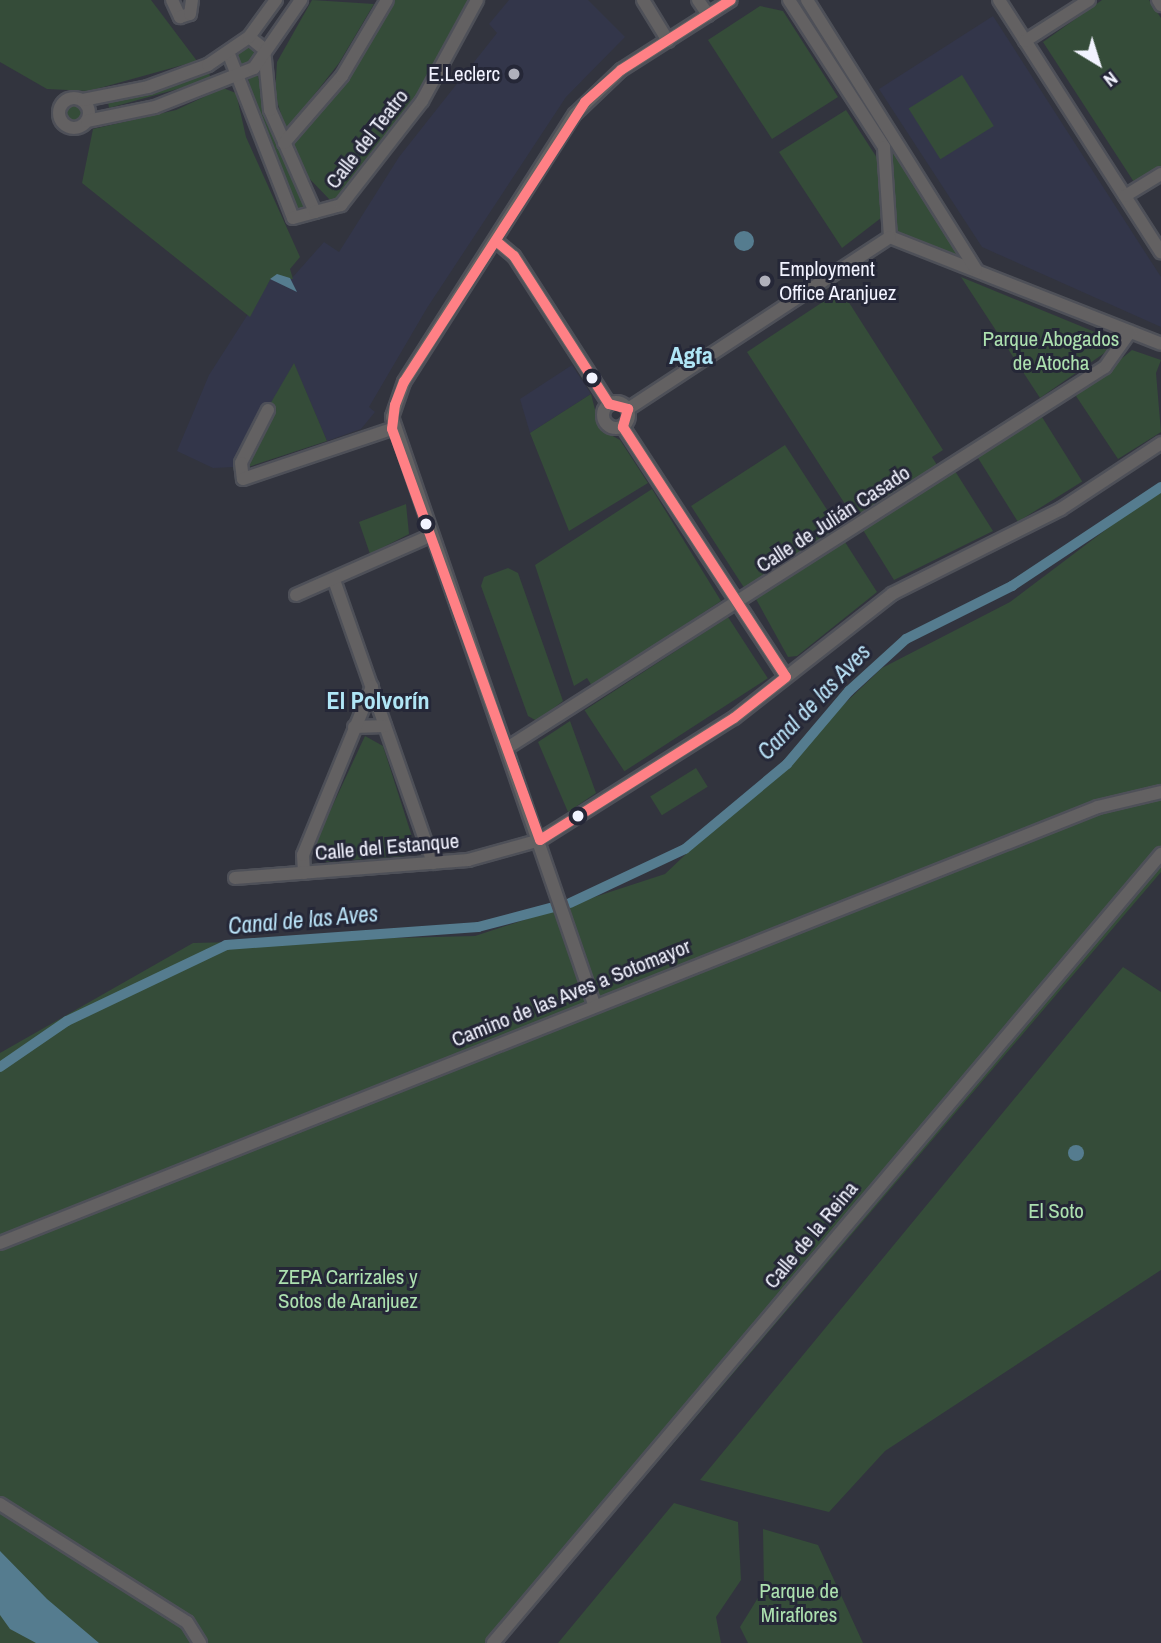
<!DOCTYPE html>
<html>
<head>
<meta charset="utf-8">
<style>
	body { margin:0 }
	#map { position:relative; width:1161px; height:1643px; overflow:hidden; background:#32343e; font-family:"Archivo Narrow",sans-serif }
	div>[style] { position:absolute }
	.built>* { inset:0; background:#33364a }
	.green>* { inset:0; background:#354c39; transform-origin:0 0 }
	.round { border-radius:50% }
	.water>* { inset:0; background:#557c8f }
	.canal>* { height:10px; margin:-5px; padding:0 5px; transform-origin:5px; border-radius:5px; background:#557c8f }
	.roads { filter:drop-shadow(2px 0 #4e5058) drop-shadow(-2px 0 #4e5058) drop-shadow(0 2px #4e5058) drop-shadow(0 -2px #4e5058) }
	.minor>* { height:12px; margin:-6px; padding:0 6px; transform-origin:6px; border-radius:6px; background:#636162 }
	.minor>.ring { margin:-6px; padding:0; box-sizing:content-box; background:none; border:12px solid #636162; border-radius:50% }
	.bus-1>* { height:10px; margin:-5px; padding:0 5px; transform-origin:5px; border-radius:5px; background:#ff8085 }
	.dots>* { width:19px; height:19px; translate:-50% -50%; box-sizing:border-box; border:4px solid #252737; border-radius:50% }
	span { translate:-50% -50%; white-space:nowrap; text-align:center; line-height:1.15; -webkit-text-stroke:6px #252737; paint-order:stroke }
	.poi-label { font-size:21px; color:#f2f3ff }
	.right { translate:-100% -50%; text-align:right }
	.left { translate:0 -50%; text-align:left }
	.street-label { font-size:21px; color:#f2f3ff }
	.park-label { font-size:21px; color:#ace0af }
	.water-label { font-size:23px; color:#bae3f8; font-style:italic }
	.quarter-label { font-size:24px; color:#b0e6f6; font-weight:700 }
	.north { position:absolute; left:1063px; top:28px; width:70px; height:70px; -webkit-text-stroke:5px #252737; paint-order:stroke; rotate:142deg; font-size:19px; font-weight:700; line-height:28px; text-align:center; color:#f2f3ff }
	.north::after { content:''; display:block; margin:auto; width:24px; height:32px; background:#f2f3ff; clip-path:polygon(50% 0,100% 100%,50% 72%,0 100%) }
</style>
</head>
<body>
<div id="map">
	<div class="built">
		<div style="clip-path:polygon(509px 0,588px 0,625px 37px,566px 97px,427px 308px,369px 407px,375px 412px,361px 429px,327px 441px,294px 364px,234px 467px,213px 468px,177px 451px,209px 375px,271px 278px,292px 278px,324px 242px,339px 252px,399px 157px,497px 33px,489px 24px)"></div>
		<div style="clip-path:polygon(993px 16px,1161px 277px,1161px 327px,982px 247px,879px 89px)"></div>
		<div style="clip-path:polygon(572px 365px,591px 394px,530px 433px,520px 399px)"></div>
	</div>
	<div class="green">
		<div style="clip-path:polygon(0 0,151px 0,197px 61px,89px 91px,47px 89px,0 62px)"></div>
		<div style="clip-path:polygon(312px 0,374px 4px,339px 63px,286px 131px,275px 94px,277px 62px)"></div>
		<div style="clip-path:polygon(394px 0,469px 0,418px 98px,339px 200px,331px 201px,304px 173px,292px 146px,363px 56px)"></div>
		<div style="clip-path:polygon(1102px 0,1149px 0,1161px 18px,1161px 167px,1134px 182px,1043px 42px)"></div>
		<div style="clip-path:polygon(760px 6px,783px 11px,838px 97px,772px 139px,708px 40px)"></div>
		<div class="round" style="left:235px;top:44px;width:22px;height:22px"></div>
		<div style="clip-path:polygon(208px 71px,211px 78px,199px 83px,109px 108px,108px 102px)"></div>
		<div style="clip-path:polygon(258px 75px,267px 122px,307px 211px,297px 213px,254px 111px,248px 77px)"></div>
		<div style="left:962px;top:75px;width:60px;height:63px;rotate:58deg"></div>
		<div style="clip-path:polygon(223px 88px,236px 93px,246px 137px,300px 257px,290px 269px,293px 279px,271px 278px,250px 317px,82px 183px,93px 129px,176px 110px)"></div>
		<div style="clip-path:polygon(863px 95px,964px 257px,961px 261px,895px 233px,890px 154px,858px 99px)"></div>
		<div class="round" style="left:63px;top:102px;width:20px;height:20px"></div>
		<div style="clip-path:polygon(846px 110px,879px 161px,881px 218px,842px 248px,779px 152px)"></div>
		<div style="clip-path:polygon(961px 277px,1112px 339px,1113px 347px,1040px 398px)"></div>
		<div style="clip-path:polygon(841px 290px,943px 450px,932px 457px,937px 465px,854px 518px,747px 352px)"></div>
		<div style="clip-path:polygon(1132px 350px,1161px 360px,1156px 373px,1161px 432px,1118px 459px,1076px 396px)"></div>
		<div style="clip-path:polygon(294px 363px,327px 441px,236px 471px,234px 466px)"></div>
		<div style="clip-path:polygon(591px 394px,600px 429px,620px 440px,648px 483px,569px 531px,530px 433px)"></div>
		<div style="left:1042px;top:417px;width:76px;height:76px;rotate:58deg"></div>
		<div style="left:785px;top:445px;width:98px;height:112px;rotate:57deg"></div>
		<div style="clip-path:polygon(955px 471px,993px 531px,894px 580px,863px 530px)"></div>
		<div style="clip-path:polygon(1161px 488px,1161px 872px,503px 1643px,0 1643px,0 1053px,193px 943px,475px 936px,665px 874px,882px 668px,1010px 602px)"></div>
		<div style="clip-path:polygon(652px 489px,721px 601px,592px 686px,587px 678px,574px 686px,535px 565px)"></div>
		<div style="clip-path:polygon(406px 504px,409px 534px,370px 554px,359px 522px)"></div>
		<div style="clip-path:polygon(845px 542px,877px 592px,797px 656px,788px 657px,756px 599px)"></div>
		<div style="clip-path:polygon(508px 568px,518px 573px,563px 701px,537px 721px,528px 716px,481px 586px,484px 577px)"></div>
		<div style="left:728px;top:617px;width:73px;height:171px;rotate:57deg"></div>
		<div style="clip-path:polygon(570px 721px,596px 793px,568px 812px,538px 742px)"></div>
		<div style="clip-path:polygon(365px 736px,383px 746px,415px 846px,404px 856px,326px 862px,316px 852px,317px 839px)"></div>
		<div style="left:696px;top:768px;width:22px;height:54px;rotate:58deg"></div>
		<div style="clip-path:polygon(1123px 967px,1161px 992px,1161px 1270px,885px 1451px,829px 1512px,700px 1480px)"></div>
		<div style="clip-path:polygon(674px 1503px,738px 1522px,741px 1580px,716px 1617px,721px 1643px,558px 1643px)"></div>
		<div style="clip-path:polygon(763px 1529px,818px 1545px,863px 1643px,748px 1643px,740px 1627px,764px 1588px)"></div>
	</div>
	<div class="water">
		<div class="round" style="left:734px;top:231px;width:20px;height:20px"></div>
		<div style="clip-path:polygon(277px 274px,290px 278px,297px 292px,270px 279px)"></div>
		<div class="round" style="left:1068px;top:1145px;width:16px;height:16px"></div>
		<div style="clip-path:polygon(0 1551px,47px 1599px,99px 1643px,36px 1643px,10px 1629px,0 1615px)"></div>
	</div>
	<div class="canal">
		<div style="left:570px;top:903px;width:127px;rotate:-25.2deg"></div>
		<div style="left:685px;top:849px;width:133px;rotate:-39.8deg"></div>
		<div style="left:787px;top:764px;width:96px;rotate:-49.7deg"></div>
		<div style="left:849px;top:691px;width:77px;rotate:-42.4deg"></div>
		<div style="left:906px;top:639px;width:119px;rotate:-26.6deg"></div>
		<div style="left:1012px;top:586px;width:179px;rotate:-33.6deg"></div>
		<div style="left:0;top:1067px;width:81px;rotate:-34.5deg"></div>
		<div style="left:67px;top:1021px;width:176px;rotate:-25.5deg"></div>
		<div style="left:226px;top:945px;width:253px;rotate:-4.1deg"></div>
		<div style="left:478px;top:927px;width:79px;rotate:-14.7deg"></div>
	</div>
	<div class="roads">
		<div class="minor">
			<div style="left:172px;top:0;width:19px;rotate:65deg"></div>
			<div style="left:180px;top:17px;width:10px;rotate:-17deg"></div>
			<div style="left:190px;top:14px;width:14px;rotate:-82deg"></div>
			<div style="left:643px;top:0;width:48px;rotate:58.6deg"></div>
			<div style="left:698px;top:0;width:18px;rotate:56deg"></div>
			<div style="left:789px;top:0;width:175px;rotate:57.1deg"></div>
			<div style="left:884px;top:147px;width:90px;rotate:86.2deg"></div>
			<div style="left:890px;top:237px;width:291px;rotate:21.5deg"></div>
			<div style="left:807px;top:0;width:318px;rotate:57.9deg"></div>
			<div style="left:999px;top:0;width:300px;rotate:57.3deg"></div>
			<div style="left:1158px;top:0;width:6px;rotate:59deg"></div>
			<div style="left:1025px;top:41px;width:76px;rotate:-32.6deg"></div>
			<div style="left:228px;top:52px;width:178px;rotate:68.6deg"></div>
			<div style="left:293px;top:218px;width:23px;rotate:-15deg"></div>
			<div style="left:315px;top:212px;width:111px;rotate:-113.8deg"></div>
			<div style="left:270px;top:110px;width:61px;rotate:-95.6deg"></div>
			<div style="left:264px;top:49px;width:19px;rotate:-141deg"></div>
			<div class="ring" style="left:59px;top:98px;width:18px;height:18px"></div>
			<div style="left:83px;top:100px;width:66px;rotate:-11.3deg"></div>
			<div style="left:148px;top:87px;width:64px;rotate:-20.1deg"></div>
			<div style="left:208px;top:65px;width:50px;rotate:-34.3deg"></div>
			<div style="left:249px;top:37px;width:46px;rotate:-53.9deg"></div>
			<div style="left:87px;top:121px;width:69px;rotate:-11.6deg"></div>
			<div style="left:155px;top:107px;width:106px;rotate:-21.5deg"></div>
			<div style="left:254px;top:68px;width:83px;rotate:-55.3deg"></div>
			<div style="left:284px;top:143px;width:89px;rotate:-49.1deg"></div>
			<div style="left:342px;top:76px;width:88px;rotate:-59.4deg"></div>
			<div style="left:1125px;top:196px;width:42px;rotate:-31.4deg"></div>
			<div style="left:315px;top:212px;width:27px;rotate:-15deg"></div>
			<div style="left:341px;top:205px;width:132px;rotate:-52.1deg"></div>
			<div style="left:422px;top:101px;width:115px;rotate:-61.4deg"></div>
			<div style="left:496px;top:241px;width:23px;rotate:40deg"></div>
			<div style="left:514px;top:256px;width:176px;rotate:57.3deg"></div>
			<div class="ring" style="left:603px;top:402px;width:14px;height:14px"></div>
			<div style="left:628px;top:409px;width:313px;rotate:-33.3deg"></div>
			<div style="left:268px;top:410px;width:59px;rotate:117deg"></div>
			<div style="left:241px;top:463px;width:16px;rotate:83deg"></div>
			<div style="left:243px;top:479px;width:157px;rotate:-18.6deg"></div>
			<div style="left:623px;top:427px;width:298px;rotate:56.9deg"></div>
			<div style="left:334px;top:580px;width:300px;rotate:70.7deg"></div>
			<div style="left:296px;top:595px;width:146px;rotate:-23.8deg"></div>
			<div style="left:354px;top:727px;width:31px;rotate:-2deg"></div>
			<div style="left:507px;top:748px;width:709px;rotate:-32.5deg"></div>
			<div style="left:1105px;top:367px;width:43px;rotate:-54.5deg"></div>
			<div style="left:304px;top:873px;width:18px;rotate:-93deg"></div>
			<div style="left:303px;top:855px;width:182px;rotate:-67.7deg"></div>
			<div style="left:235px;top:878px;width:234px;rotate:-4.4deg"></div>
			<div style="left:468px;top:860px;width:75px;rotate:-15.5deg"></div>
			<div style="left:540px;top:840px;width:229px;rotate:-32.2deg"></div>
			<div style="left:734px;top:718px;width:201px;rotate:-38.1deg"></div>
			<div style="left:892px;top:594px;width:189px;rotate:-26.7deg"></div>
			<div style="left:1061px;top:509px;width:120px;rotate:-33.4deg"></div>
			<div style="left:594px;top:1004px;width:621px;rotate:-108.99deg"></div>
			<div style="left:392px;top:417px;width:37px;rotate:-71deg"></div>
			<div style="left:404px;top:382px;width:318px;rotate:-57.5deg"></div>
			<div style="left:575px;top:114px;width:64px;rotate:-43.7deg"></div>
			<div style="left:621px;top:70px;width:130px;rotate:-32.5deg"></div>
			<div style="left:0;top:1243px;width:1181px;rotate:-21.66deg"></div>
			<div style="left:1098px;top:807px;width:65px;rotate:-13.4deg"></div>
			<div style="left:0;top:1504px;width:221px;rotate:32.3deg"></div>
			<div style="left:187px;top:1622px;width:25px;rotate:58deg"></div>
			<div style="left:493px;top:1643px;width:1034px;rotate:-49.75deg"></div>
		</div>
	</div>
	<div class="bus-1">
		<div style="left:496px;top:241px;width:23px;rotate:40deg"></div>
		<div style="left:514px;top:256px;width:176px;rotate:57.3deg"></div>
		<div style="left:609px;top:404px;width:20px;rotate:15deg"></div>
		<div style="left:628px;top:409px;width:19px;rotate:106deg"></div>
		<div style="left:623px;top:427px;width:298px;rotate:56.9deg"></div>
		<div style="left:786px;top:677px;width:66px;rotate:141.7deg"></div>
		<div style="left:734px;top:718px;width:229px;rotate:147.8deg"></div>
		<div style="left:540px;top:840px;width:437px;rotate:-109.8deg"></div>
		<div style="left:392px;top:429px;width:24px;rotate:-83deg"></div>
		<div style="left:395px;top:405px;width:25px;rotate:-69deg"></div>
		<div style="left:404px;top:382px;width:333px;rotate:-57.1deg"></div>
		<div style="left:585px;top:102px;width:48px;rotate:-41.6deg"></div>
		<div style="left:621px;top:70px;width:130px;rotate:-32.5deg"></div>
	</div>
	<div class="dots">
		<div style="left:514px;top:74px;background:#afb0bb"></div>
		<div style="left:765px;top:281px;background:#afb0bb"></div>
		<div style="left:592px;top:378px;background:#f2f3ff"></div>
		<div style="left:426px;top:524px;background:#f2f3ff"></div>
		<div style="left:578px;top:816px;background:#f2f3ff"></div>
	</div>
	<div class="poi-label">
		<span class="right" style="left:500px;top:74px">E.Leclerc</span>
		<span class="left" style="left:779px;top:281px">Employment<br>Office Aranjuez</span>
	</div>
	<div class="street-label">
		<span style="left:367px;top:139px;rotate:-52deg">Calle del Teatro</span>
		<span style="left:833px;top:519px;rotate:-33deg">Calle de Julián Casado</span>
		<span style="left:387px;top:847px;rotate:-5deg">Calle del Estanque</span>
		<span style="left:571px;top:993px;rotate:-22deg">Camino de las Aves a Sotomayor</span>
		<span style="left:811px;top:1235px;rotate:-50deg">Calle de la Reina</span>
	</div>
	<div class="park-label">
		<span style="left:1051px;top:351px">Parque Abogados<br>de Atocha</span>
		<span style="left:1056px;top:1211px">El Soto</span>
		<span style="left:348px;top:1289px">ZEPA Carrizales y<br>Sotos de Aranjuez</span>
		<span style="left:799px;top:1603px">Parque de<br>Miraflores</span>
	</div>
	<div class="water-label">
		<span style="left:814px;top:702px;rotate:-46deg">Canal de las Aves</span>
		<span style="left:303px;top:920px;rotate:-5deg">Canal de las Aves</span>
	</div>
	<div class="quarter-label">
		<span style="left:691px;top:356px">Agfa</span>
		<span style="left:378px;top:701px">El Polvorín</span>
	</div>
	<div class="north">N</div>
</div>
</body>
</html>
